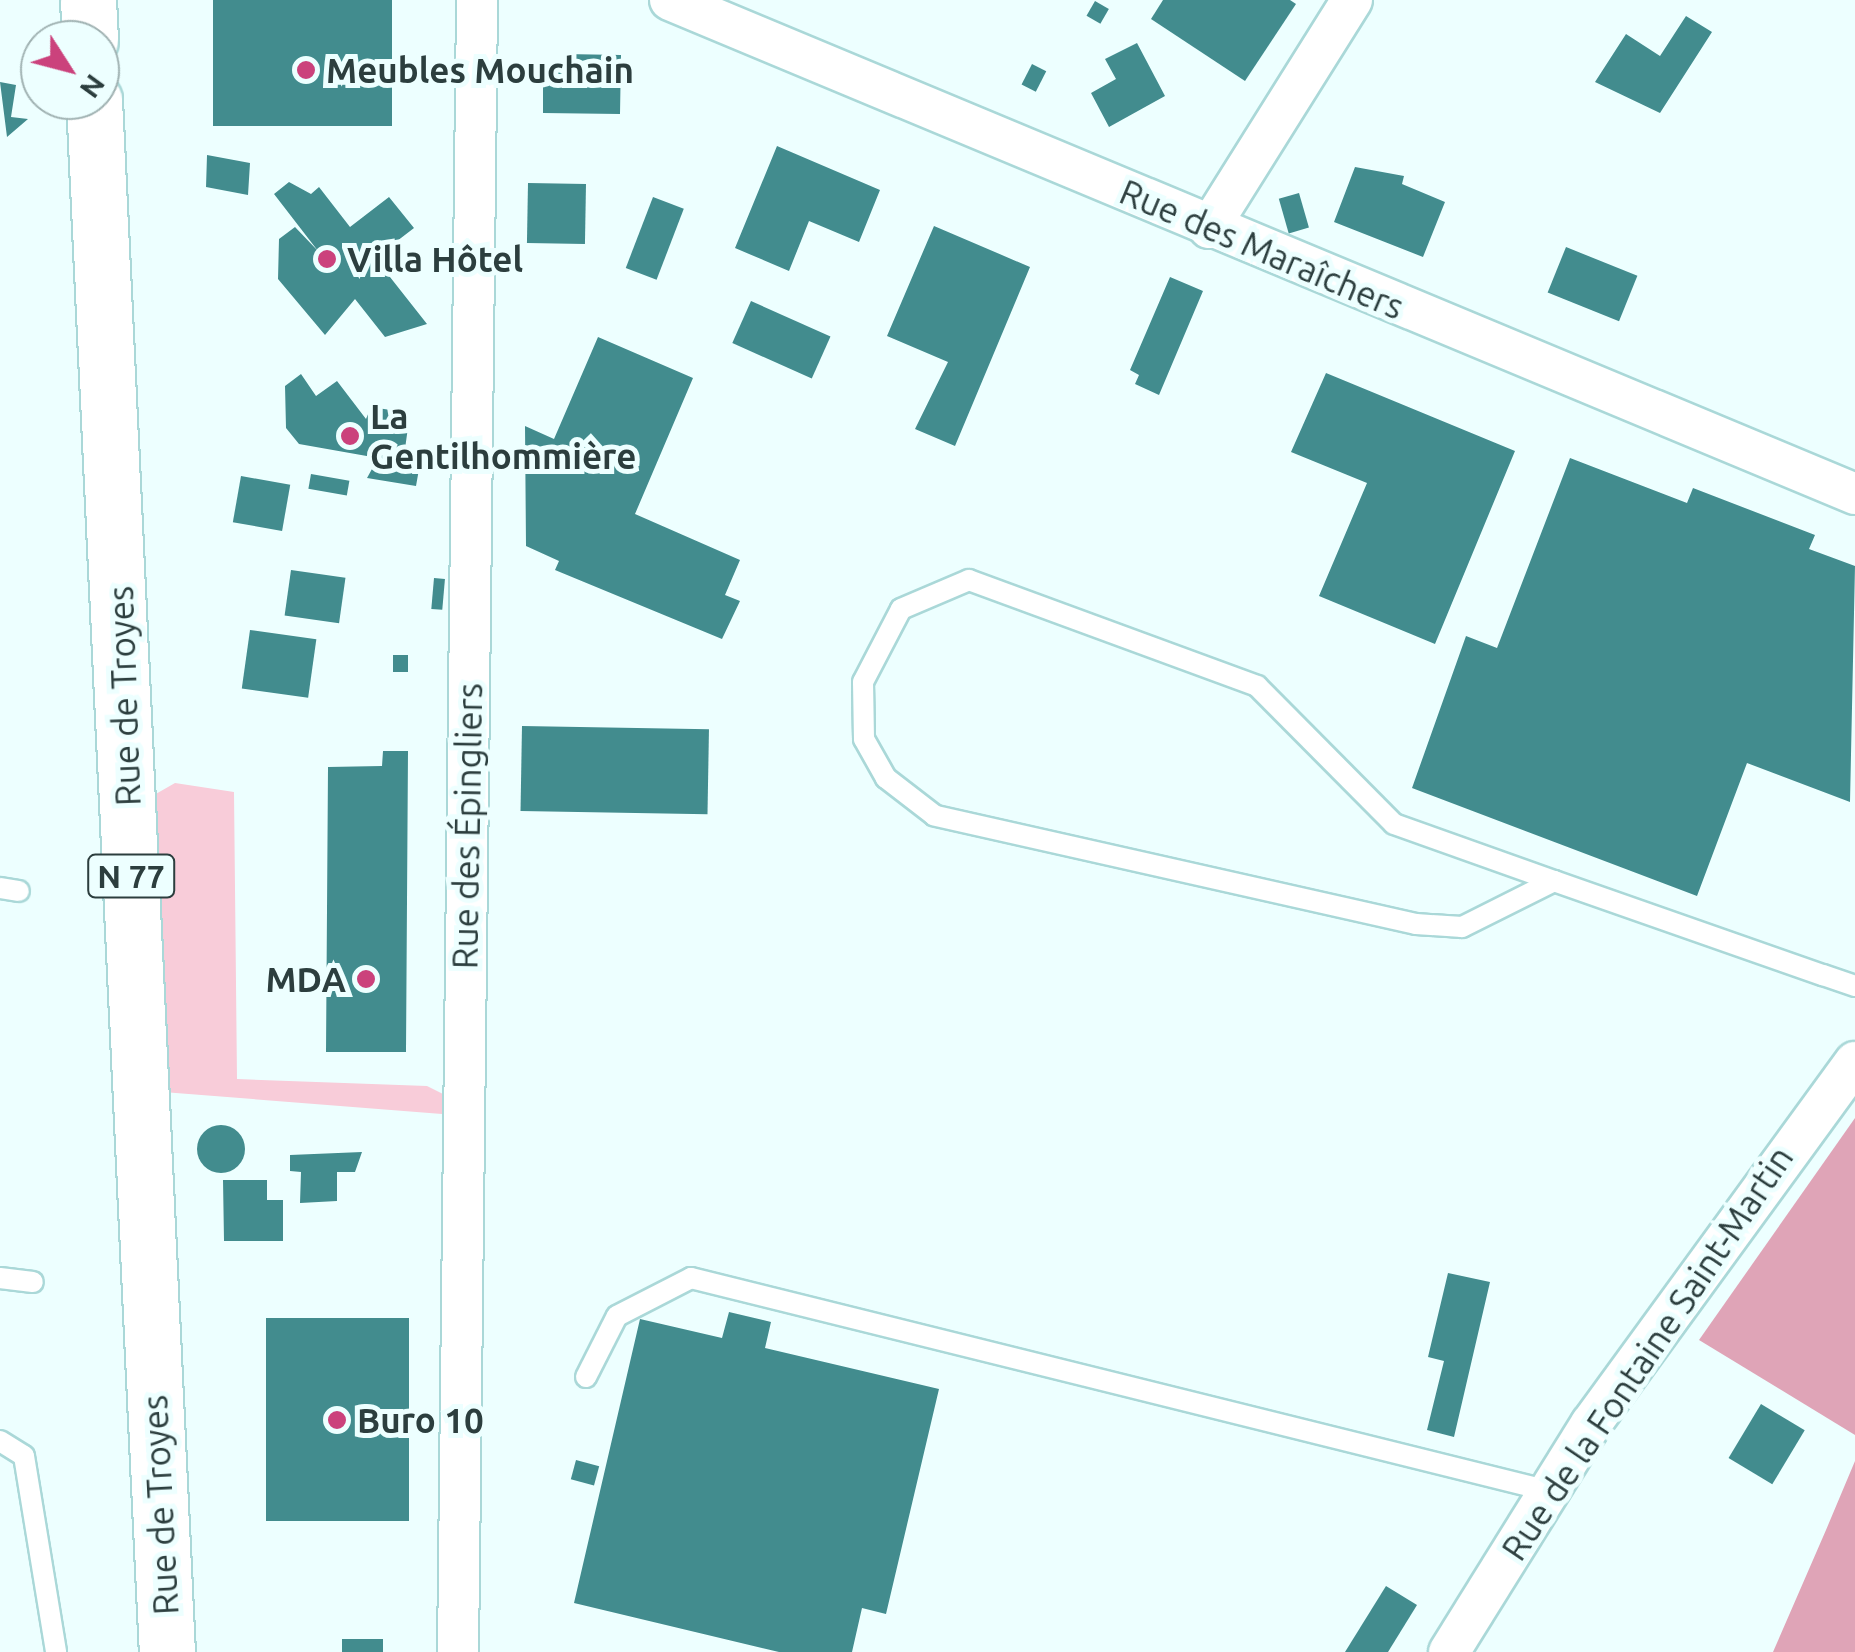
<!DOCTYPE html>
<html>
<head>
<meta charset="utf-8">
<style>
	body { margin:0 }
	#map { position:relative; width:1855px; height:1652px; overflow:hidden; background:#edffff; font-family:Ubuntu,sans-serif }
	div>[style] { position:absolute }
	.green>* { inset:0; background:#f8ccd9 }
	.forest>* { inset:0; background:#dfa4b7 }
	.building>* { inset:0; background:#428c8e; transform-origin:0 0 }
	.round { border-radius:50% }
	.roads { filter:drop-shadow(2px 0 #aad8d8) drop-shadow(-2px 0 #aad8d8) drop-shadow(0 2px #aad8d8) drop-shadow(0 -2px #aad8d8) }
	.lane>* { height:20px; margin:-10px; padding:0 10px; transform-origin:10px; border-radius:10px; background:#fff }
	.street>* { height:40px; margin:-20px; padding:0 20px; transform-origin:20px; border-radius:20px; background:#fff }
	.primary>* { height:55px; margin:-27.5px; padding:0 27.5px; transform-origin:27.5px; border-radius:27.5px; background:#fff }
	.dots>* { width:28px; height:28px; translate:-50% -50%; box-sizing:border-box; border:5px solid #edffff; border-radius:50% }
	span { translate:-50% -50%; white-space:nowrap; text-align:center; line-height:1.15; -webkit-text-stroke:10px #edffff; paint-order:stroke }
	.shield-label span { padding:2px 8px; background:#edffff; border:2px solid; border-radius:8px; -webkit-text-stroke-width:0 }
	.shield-label { font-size:32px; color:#2c3e3e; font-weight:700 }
	.poi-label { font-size:35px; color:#2c3e3e; font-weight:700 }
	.left { translate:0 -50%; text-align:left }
	.right { translate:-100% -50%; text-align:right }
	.street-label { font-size:35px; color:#2c3e3e }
	.north { position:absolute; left:20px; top:20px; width:100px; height:100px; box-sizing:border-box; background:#edffff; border:2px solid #a0b2b2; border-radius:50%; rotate:126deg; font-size:28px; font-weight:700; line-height:40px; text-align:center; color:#2c3e3e }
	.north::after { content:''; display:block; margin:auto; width:35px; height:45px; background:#cb427c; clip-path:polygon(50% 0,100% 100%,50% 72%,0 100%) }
</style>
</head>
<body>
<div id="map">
	<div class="green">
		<div style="clip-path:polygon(175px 783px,234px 792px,237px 1079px,427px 1086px,443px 1094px,442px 1114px,163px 1092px,154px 795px)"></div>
	</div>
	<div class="forest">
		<div style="clip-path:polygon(1855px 1118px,1855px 1435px,1699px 1340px)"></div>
		<div style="clip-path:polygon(1855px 1461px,1855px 1652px,1773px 1652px,1826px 1530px)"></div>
	</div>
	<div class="building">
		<div style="left:213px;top:0;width:179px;height:126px"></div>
		<div style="clip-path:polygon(1163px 0,1290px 0,1296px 4px,1245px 81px,1151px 19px)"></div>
		<div style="left:1095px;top:1px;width:16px;height:17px;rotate:30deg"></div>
		<div style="clip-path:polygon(1686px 16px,1712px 32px,1660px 113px,1595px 82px,1626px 34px,1660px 56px)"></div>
		<div style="clip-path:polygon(1137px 43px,1165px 96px,1109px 127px,1091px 93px,1116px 79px,1105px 59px)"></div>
		<div style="clip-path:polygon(564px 54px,621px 55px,620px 114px,543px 113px,543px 64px,565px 64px)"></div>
		<div style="left:1032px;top:64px;width:16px;height:23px;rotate:27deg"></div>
		<div style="clip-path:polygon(0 82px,16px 85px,11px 117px,28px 119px,7px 137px)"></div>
		<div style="clip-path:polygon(777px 146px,880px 190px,859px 242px,809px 221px,789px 271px,735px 248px)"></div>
		<div style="clip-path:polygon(207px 155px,250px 163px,248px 195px,206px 187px)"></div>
		<div style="clip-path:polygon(1355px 167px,1404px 176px,1402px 184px,1445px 202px,1423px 257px,1334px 222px)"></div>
		<div style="clip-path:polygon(289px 182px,311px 194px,319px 187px,350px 227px,389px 197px,414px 228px,375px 258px,427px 324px,385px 337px,355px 299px,325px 335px,278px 279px,279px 239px,295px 227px,318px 251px,274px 194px)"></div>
		<div style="left:528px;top:183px;width:58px;height:60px;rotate:1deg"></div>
		<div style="left:1299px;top:193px;width:36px;height:21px;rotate:74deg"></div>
		<div style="left:653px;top:197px;width:33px;height:76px;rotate:21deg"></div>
		<div style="clip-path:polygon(934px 226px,1030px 267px,955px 446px,915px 429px,948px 362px,887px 336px)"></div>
		<div style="left:1566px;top:247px;width:77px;height:49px;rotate:22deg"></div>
		<div style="clip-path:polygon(1170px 277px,1203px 291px,1159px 395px,1135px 384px,1139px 375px,1130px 370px)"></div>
		<div style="left:751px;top:301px;width:87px;height:46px;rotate:24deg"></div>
		<div style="clip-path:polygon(598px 337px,693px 378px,635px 514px,740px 560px,725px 595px,740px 601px,722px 639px,555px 570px,559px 561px,526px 546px,525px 426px,554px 439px)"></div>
		<div style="clip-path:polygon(1326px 373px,1515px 451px,1435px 644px,1319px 596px,1367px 483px,1291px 452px)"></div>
		<div style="clip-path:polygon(301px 374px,316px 396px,337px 381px,366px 419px,371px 407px,410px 413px,404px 456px,421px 458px,416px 486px,367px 478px,378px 458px,299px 444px,286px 428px,285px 386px)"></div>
		<div style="clip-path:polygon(1570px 458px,1687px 503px,1693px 488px,1815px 535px,1809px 549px,1855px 566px,1850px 802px,1747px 763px,1697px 896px,1412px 788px,1466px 636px,1497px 648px)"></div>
		<div style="left:311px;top:474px;width:39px;height:15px;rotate:10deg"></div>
		<div style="left:241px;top:476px;width:50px;height:47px;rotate:10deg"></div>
		<div style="left:291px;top:570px;width:55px;height:46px;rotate:8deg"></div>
		<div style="left:434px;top:578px;width:11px;height:31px;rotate:5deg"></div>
		<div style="left:250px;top:630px;width:67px;height:59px;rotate:8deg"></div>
		<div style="left:393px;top:655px;width:15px;height:17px"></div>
		<div style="left:522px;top:726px;width:187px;height:85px;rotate:1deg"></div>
		<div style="clip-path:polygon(383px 751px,408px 751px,406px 1052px,326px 1052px,328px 767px,382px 766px)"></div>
		<div class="round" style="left:197px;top:1125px;width:48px;height:48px"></div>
		<div style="clip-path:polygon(362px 1152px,355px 1172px,337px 1172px,337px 1201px,300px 1203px,301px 1172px,290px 1171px,290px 1155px)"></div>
		<div style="clip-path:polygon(223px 1180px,267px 1180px,267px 1200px,283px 1200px,283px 1241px,224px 1241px)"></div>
		<div style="clip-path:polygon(1448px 1273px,1490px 1282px,1454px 1437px,1427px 1430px,1444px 1361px,1428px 1357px)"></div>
		<div style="clip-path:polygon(729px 1312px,771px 1322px,765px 1348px,939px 1389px,886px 1614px,862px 1608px,852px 1652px,779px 1652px,574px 1603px,640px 1319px,722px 1338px)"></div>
		<div style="left:266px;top:1318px;width:143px;height:203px"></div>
		<div style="left:1761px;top:1404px;width:51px;height:63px;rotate:31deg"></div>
		<div style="left:576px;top:1460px;width:24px;height:20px;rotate:15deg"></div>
		<div style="clip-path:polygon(1386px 1586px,1417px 1605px,1388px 1652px,1345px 1652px)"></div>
		<div style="left:342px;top:1639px;width:41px;height:13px"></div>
	</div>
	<div class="roads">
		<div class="lane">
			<div style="left:1554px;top:881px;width:103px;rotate:153.4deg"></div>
			<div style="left:1462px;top:927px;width:46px;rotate:-176.3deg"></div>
			<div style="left:1416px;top:924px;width:494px;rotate:-167.3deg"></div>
			<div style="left:934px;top:815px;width:61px;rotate:-142.4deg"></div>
			<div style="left:886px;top:778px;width:45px;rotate:-119.4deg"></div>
			<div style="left:864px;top:739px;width:57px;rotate:-91deg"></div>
			<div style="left:863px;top:682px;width:82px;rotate:-62.5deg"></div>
			<div style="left:901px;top:609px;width:74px;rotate:-23.1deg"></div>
			<div style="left:969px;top:580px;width:307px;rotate:20.2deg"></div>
			<div style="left:1257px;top:686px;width:194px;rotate:45.2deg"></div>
			<div style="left:1394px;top:824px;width:170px;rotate:19.6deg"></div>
			<div style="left:1554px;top:881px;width:285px;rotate:19.3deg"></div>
			<div style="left:1823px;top:975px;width:34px;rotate:19deg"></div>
			<div style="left:0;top:888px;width:19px;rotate:9deg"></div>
			<div style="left:0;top:1278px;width:33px;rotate:7deg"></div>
			<div style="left:586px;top:1377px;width:68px;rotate:-63.1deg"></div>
			<div style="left:617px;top:1316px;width:83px;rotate:-27.2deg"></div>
			<div style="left:691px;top:1278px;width:884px;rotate:13.94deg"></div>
			<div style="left:0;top:1441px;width:28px;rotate:32deg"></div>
			<div style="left:24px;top:1456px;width:199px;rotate:80.7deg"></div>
		</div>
		<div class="street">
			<div style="left:670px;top:0;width:1284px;rotate:22.63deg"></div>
			<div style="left:1209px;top:228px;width:269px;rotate:-57.9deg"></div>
			<div style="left:458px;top:1652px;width:1652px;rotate:-89.34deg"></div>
			<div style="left:1449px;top:1652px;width:269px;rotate:-58.1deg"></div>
			<div style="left:1591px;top:1424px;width:448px;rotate:-53.9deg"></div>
		</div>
		<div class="primary">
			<div style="left:88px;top:0;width:40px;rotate:87.1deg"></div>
			<div style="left:94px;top:100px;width:1554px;rotate:87.31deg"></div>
		</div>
	</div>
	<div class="dots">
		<div style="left:306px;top:70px;background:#cb427c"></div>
		<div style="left:327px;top:259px;background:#cb427c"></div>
		<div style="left:350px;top:436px;background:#cb427c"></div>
		<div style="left:366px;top:979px;background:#cb427c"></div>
		<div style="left:337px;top:1420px;background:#cb427c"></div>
	</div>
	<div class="shield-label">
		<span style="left:131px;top:876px">N 77</span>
	</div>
	<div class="poi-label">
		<span class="left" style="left:326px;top:70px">Meubles Mouchain</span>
		<span class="left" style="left:347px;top:259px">Villa Hôtel</span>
		<span class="left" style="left:370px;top:436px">La<br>Gentilhommière</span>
		<span class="right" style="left:346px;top:979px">MDA</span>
		<span class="left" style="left:357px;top:1420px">Buro 10</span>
	</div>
	<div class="street-label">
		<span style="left:1262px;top:249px;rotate:23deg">Rue des Maraîchers</span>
		<span style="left:124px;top:696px;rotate:-92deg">Rue de Troyes</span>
		<span style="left:467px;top:826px;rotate:-89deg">Rue des Épingliers</span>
		<span style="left:1647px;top:1353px;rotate:-56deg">Rue de la Fontaine Saint-Martin</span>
		<span style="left:160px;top:1505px;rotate:-93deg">Rue de Troyes</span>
	</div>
	<div class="north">N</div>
</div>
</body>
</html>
